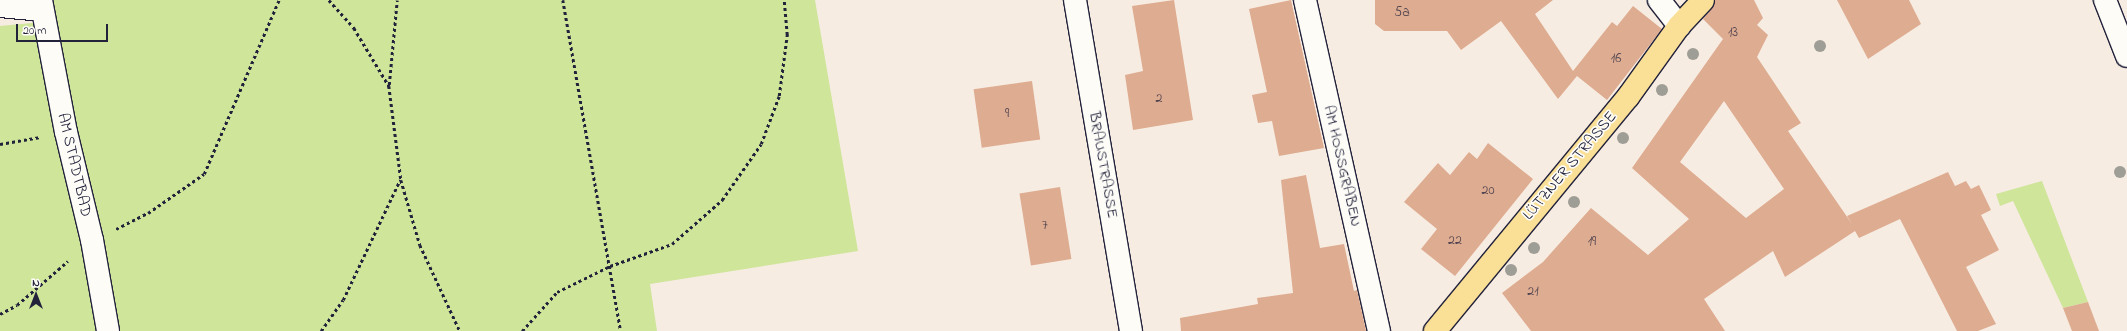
<!DOCTYPE html>
<html>
<head>
<meta charset="utf-8">
<style>
	body { margin:0 }
	#map { position:relative; width:2127px; height:331px; overflow:hidden; background:#f7ece2; font-family:"Indie Flower",sans-serif }
	div>[style] { position:absolute }
	.green>* { inset:0; background:#cee59a }
	.building>* { inset:0; background:#deac90; transform-origin:0 0 }
	.path>* { height:2.5px; margin-top:-1.25px; transform-origin:0; background:repeating-linear-gradient(90deg,#22223b 0 3px,transparent 0 6px) }
	.roads { filter:drop-shadow(1px 0 #22223b) drop-shadow(-1px 0 #22223b) drop-shadow(0 1px #22223b) drop-shadow(0 -1px #22223b) }
	.minor>* { height:22px; margin:-11px; padding:0 11px; transform-origin:11px; border-radius:11px; background:#fdfcf7 }
	.major>* { height:22px; margin:-11px; padding:0 11px; transform-origin:11px; border-radius:11px; background:#fadf96 }
	.trees>* { width:12px; height:12px; margin:-6px; border-radius:50%; background:#9e9d96 }
	span { translate:-50% -50%; white-space:nowrap; text-align:center; line-height:1.15; -webkit-text-stroke:3.5px #fdfcf7; paint-order:stroke }
	.number-label { font-size:14px; color:#514450 }
	.number-label span { -webkit-text-stroke-width:0 }
	.street-label { font-size:16px; color:#22223b }
	.north { position:absolute; left:16px; top:275px; width:40px; height:40px; -webkit-text-stroke:3px #fdfcf7; paint-order:stroke; rotate:0deg; font-size:11px; font-weight:700; line-height:16px; text-align:center; color:#22223b }
	.north::after { content:''; display:block; margin:auto; width:14px; height:18px; background:#22223b; clip-path:polygon(50% 0,100% 100%,50% 72%,0 100%) }
	.scale { position:absolute; left:16px; top:24px; width:92px; height:18px; box-sizing:border-box; border:2px solid #22223b; border-top:0; padding-left:5px; font-size:12px; line-height:14px; white-space:nowrap; color:#22223b; -webkit-text-stroke:3px #fdfcf7; paint-order:stroke }
</style>
</head>
<body>
<div id="map">
	<div class="green">
		<div style="clip-path:polygon(41px 0,815px 0,858px 251px,650px 284px,657px 331px,0 331px,0 26px,43px 22px)"></div>
		<div style="clip-path:polygon(2042px 181px,2088px 302px,2063px 308px,2013px 201px,2000px 206px,1996px 194px)"></div>
	</div>
	<div class="building">
		<div style="clip-path:polygon(1174px 0,1193px 120px,1133px 130px,1125px 75px,1143px 71px,1132px 6px)"></div>
		<div style="clip-path:polygon(1291px 0,1324px 148px,1279px 156px,1272px 121px,1258px 123px,1252px 95px,1267px 92px,1249px 9px)"></div>
		<div style="clip-path:polygon(1375px 0,1553px 0,1535px 14px,1573px 71px,1612px 22px,1617px 26px,1633px 6px,1662px 29px,1607px 100px,1577px 76px,1558px 99px,1501px 21px,1461px 50px,1447px 31px,1384px 31px,1375px 24px)"></div>
		<div style="clip-path:polygon(evenodd,1715px 0,1754px 0,1763px 18px,1757px 25px,1768px 35px,1757px 57px,1801px 123px,1788px 131px,1852px 224px,1847px 216px,1948px 172px,1955px 186px,1966px 181px,1971px 189px,1979px 185px,1991px 210px,1981px 215px,1999px 250px,1966px 267px,1996px 324px,1978px 331px,1957px 331px,1900px 219px,1859px 238px,1855px 231px,1785px 277px,1773px 251px,1704px 299px,1725px 331px,1531px 331px,1502px 293px,1543px 262px,1591px 208px,1648px 255px,1689px 219px,1632px 168px,1723px 39px,1703px 19px,1712px 8px,1715px 0,1724px 101px,1784px 189px,1746px 218px,1680px 162px,1724px 101px)"></div>
		<div style="clip-path:polygon(1837px 0,1909px 0,1921px 24px,1868px 59px)"></div>
		<div style="left:1032px;top:81px;width:59px;height:59px;rotate:82deg"></div>
		<div style="clip-path:polygon(1488px 143px,1533px 179px,1455px 276px,1421px 249px,1437px 229px,1404px 202px,1438px 163px,1450px 175px,1469px 152px,1477px 159px)"></div>
		<div style="clip-path:polygon(1306px 175px,1320px 248px,1344px 244px,1354px 291px,1357px 290px,1366px 331px,1181px 331px,1180px 318px,1258px 304px,1257px 298px,1293px 293px,1281px 180px)"></div>
		<div style="left:1060px;top:187px;width:73px;height:41px;rotate:81deg"></div>
		<div style="clip-path:polygon(2088px 302px,2099px 331px,2072px 331px,2063px 308px)"></div>
	</div>
	<div class="path">
		<div style="left:329px;top:0;width:38px;rotate:48deg"></div>
		<div style="left:354px;top:28px;width:68px;rotate:58.9deg"></div>
		<div style="left:389px;top:86px;width:95px;rotate:82.7deg"></div>
		<div style="left:401px;top:180px;width:68px;rotate:73.7deg"></div>
		<div style="left:420px;top:245px;width:95px;rotate:65.1deg"></div>
		<div style="left:563px;top:0;width:336px;rotate:80.1deg"></div>
		<div style="left:389px;top:85px;width:85px;rotate:-84.6deg"></div>
		<div style="left:0;top:144px;width:41px;rotate:-9.9deg"></div>
		<div style="left:116px;top:229px;width:36px;rotate:-27deg"></div>
		<div style="left:148px;top:213px;width:68px;rotate:-34.9deg"></div>
		<div style="left:204px;top:174px;width:189px;rotate:-66.7deg"></div>
		<div style="left:0;top:314px;width:19px;rotate:-28deg"></div>
		<div style="left:17px;top:305px;width:67px;rotate:-40.8deg"></div>
		<div style="left:321px;top:331px;width:38px;rotate:-55deg"></div>
		<div style="left:343px;top:300px;width:133px;rotate:-64.6deg"></div>
		<div style="left:522px;top:331px;width:52px;rotate:-48.1deg"></div>
		<div style="left:557px;top:292px;width:59px;rotate:-26.1deg"></div>
		<div style="left:610px;top:266px;width:66px;rotate:-19.5deg"></div>
		<div style="left:672px;top:244px;width:67px;rotate:-41.3deg"></div>
		<div style="left:722px;top:200px;width:68px;rotate:-55.1deg"></div>
		<div style="left:761px;top:144px;width:51px;rotate:-69.4deg"></div>
		<div style="left:779px;top:96px;width:62px;rotate:-82.5deg"></div>
		<div style="left:787px;top:35px;width:35px;rotate:-95deg"></div>
	</div>
	<div class="roads">
		<div class="minor">
			<div style="left:41px;top:0;width:134px;rotate:79.3deg"></div>
			<div style="left:66px;top:132px;width:111px;rotate:76.5deg"></div>
			<div style="left:92px;top:240px;width:92px;rotate:80deg"></div>
			<div style="left:1075px;top:0;width:336px;rotate:80.4deg"></div>
			<div style="left:1305px;top:0;width:339px;rotate:77.4deg"></div>
			<div style="left:1659px;top:0;width:33px;rotate:52deg"></div>
			<div style="left:2105px;top:0;width:60px;rotate:68.6deg"></div>
			<div style="left:0;top:6px;width:42px;rotate:5.4deg"></div>
		</div>
		<div class="major">
			<div style="left:1435px;top:331px;width:303px;rotate:-50.5deg"></div>
			<div style="left:1628px;top:97px;width:87px;rotate:-54.3deg"></div>
			<div style="left:1679px;top:26px;width:35px;rotate:-47deg"></div>
		</div>
	</div>
	<div class="trees">
		<div style="left:1820px;top:46px"></div>
		<div style="left:1693px;top:54px"></div>
		<div style="left:1662px;top:90px"></div>
		<div style="left:1623px;top:138px"></div>
		<div style="left:2120px;top:172px"></div>
		<div style="left:1574px;top:202px"></div>
		<div style="left:1534px;top:248px"></div>
		<div style="left:1511px;top:270px"></div>
	</div>
	<div class="number-label">
		<span style="left:1402px;top:13px">5a</span>
		<span style="left:1733px;top:33px">13</span>
		<span style="left:1616px;top:59px">16</span>
		<span style="left:1159px;top:99px">2</span>
		<span style="left:1007px;top:114px">9</span>
		<span style="left:1488px;top:191px">20</span>
		<span style="left:1045px;top:226px">7</span>
		<span style="left:1455px;top:241px">22</span>
		<span style="left:1592px;top:242px">19</span>
		<span style="left:1533px;top:292px">21</span>
	</div>
	<div class="street-label">
		<span style="left:74px;top:165px;rotate:77deg">AM STADTBAD</span>
		<span style="left:1103px;top:165px;rotate:80deg">BRAUSTRASSE</span>
		<span style="left:1342px;top:166px;rotate:77deg">AM HOSSGRABEN</span>
		<span style="left:1570px;top:166px;rotate:-50deg">LÜTZNER STRASSE</span>
	</div>
	<div class="north">N</div>
	<div class="scale">20 m</div>
</div>
</body>
</html>
